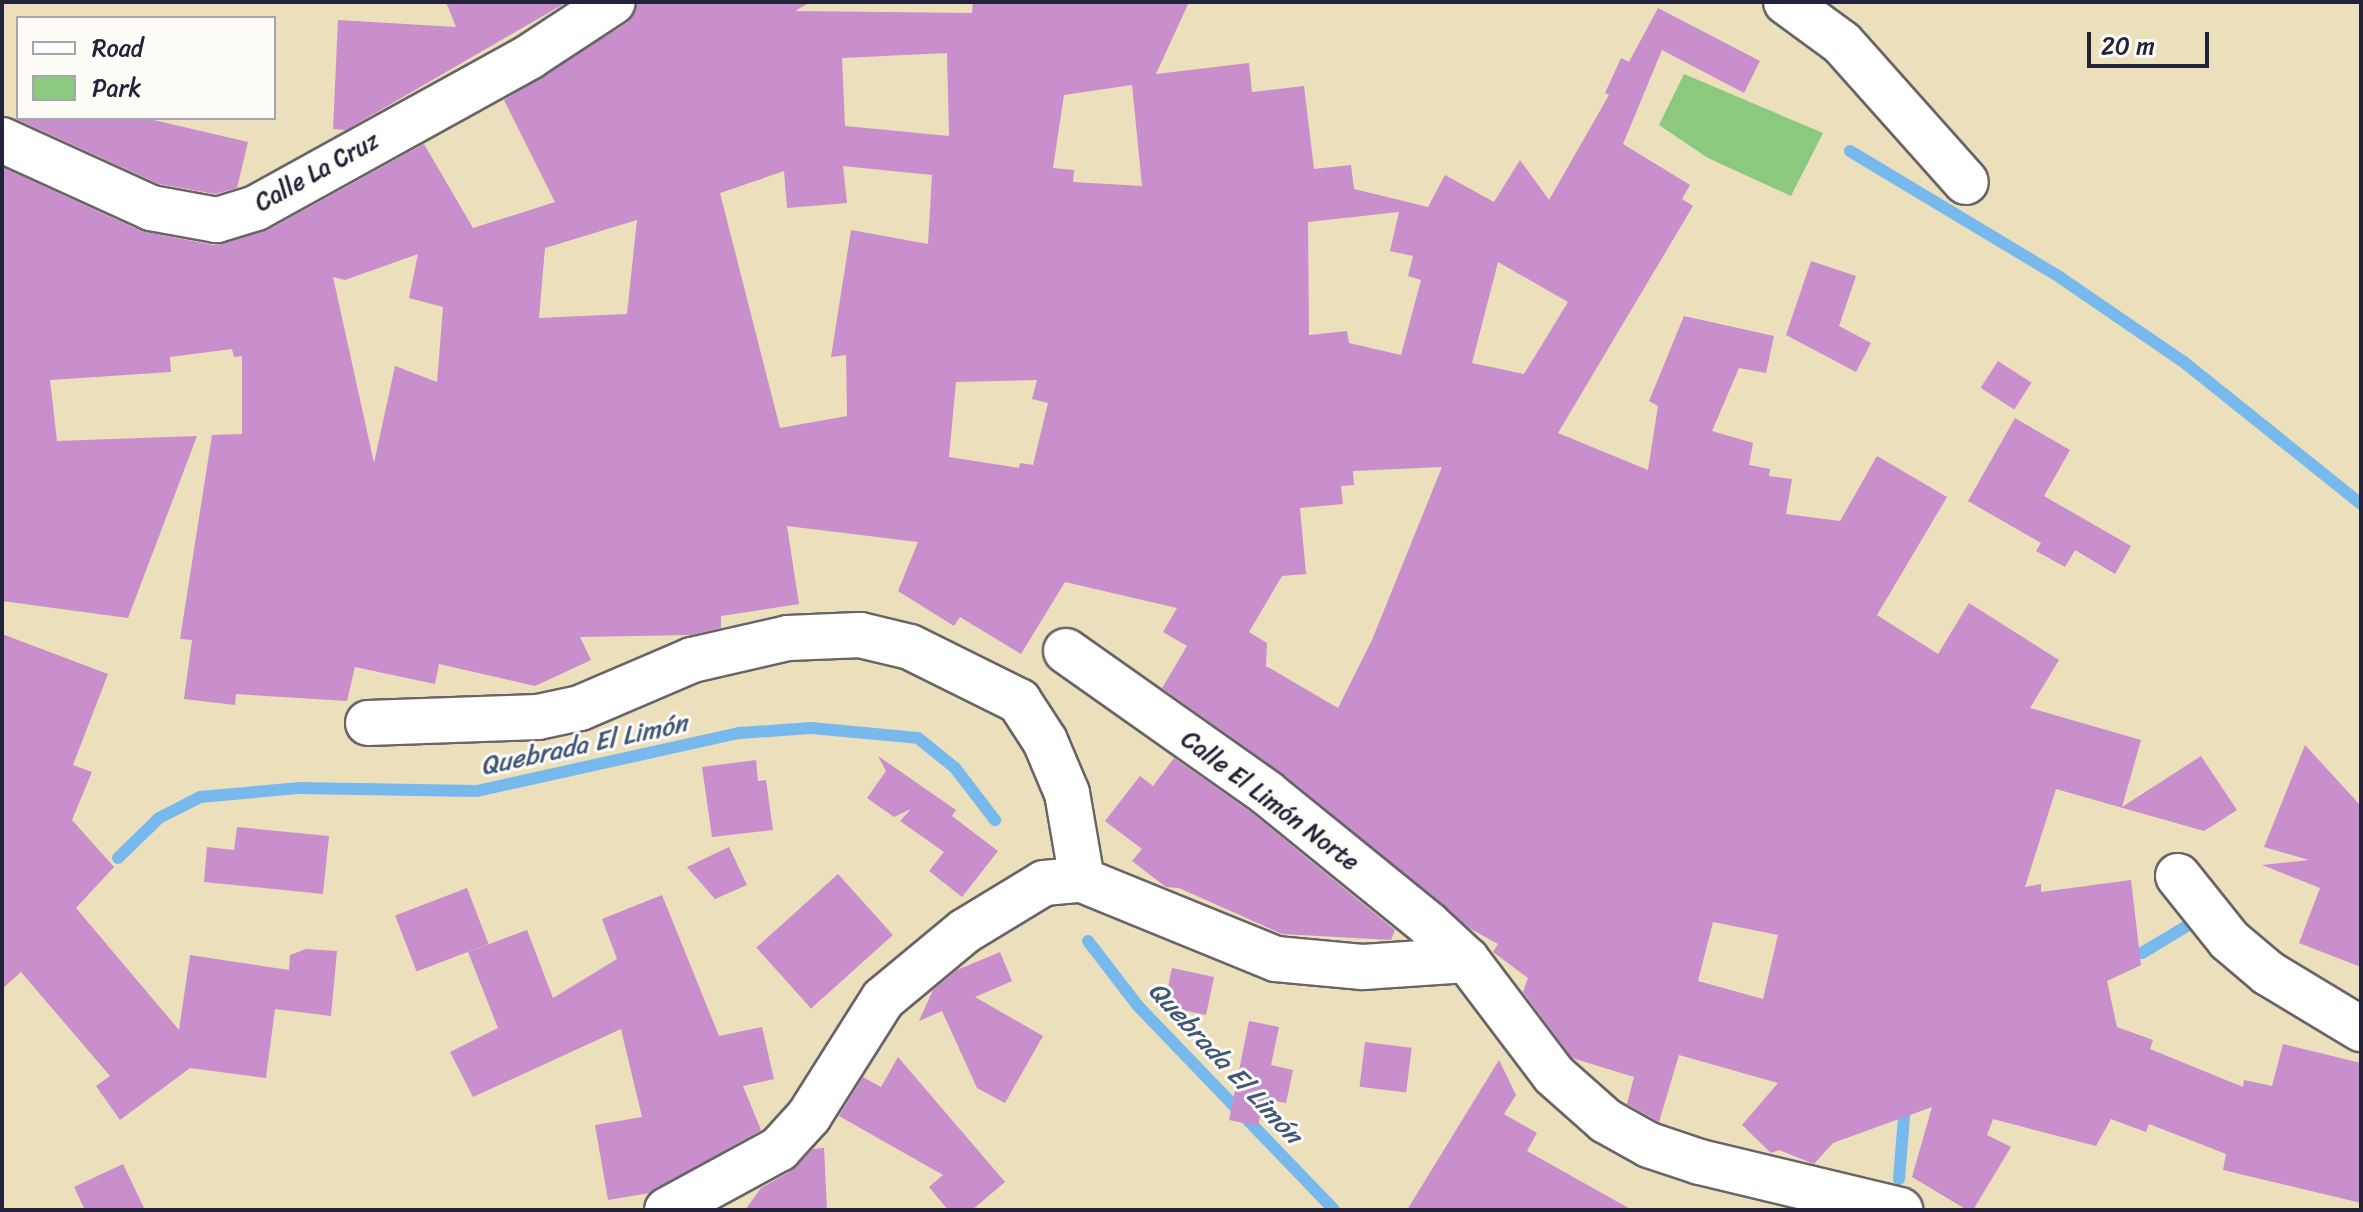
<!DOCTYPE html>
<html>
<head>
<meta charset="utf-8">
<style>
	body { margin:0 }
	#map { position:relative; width:2363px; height:1212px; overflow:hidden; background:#ebdfbc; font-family:Sriracha,sans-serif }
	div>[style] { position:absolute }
	.green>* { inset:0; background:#8bc97f }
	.stream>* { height:12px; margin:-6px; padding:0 6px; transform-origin:6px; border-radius:6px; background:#78b9ed }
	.building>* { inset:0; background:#c98ecc; transform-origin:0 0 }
	.roads { filter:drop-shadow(2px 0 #686468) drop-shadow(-2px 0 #686468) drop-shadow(0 2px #686468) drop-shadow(0 -2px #686468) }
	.minor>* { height:44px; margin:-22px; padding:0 22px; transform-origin:22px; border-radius:22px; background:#fff }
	span { translate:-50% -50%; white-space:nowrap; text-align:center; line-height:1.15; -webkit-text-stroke:6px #fdfcf7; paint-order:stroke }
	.street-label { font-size:24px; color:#22223b }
	.water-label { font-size:26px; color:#405779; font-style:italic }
	.frame { position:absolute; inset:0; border:4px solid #22223b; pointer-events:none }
	.legend { position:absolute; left:16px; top:16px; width:260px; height:104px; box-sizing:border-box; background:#fdfcf7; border:2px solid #a5a5ac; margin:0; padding:10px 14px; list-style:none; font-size:24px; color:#22223b }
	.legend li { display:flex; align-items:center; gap:16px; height:40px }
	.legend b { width:40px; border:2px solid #a5a5ac }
	.scale { position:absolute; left:2087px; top:32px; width:122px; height:36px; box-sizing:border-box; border:4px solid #22223b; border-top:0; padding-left:10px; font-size:24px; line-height:28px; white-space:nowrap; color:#22223b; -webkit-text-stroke:6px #fdfcf7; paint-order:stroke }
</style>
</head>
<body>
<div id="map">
	<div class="green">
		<div style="clip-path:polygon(1684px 74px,1823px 133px,1791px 196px,1708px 158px,1659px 125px)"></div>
	</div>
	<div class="stream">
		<div style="left:1850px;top:151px;width:246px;rotate:31deg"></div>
		<div style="left:2061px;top:278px;width:150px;rotate:34.4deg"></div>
		<div style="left:2185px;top:363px;width:226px;rotate:38.7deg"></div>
		<div style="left:118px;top:858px;width:57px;rotate:-44.3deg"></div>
		<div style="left:159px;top:818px;width:46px;rotate:-27.1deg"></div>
		<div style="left:200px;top:797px;width:98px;rotate:-5.2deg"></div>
		<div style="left:298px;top:788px;width:179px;rotate:1deg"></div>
		<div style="left:477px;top:791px;width:268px;rotate:-12.5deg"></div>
		<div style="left:739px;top:733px;width:72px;rotate:-4deg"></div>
		<div style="left:811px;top:728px;width:107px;rotate:5.3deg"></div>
		<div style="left:918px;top:738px;width:48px;rotate:39deg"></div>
		<div style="left:955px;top:768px;width:66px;rotate:52.4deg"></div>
		<div style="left:1088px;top:941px;width:82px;rotate:52.4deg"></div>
		<div style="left:1138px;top:1006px;width:283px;rotate:46.1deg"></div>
		<div style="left:2142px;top:953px;width:52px;rotate:-31deg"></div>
		<div style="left:1899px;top:1179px;width:75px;rotate:-85.4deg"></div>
	</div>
	<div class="building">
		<div style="clip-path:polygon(446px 2px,567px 2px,346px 130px,333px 129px,338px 20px,456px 27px)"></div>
		<div style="clip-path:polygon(evenodd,638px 2px,810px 2px,795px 11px,972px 13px,973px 2px,1189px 2px,1156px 74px,1249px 63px,1252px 92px,1304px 86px,1314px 169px,1351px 165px,1354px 189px,1428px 207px,1445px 175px,1494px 202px,1520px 160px,1549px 200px,1609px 95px,1605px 93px,1621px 58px,1629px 62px,1658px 8px,1760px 61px,1744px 93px,1662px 50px,1623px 144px,1690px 185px,1682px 199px,1693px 206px,1558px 433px,1648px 470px,1658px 406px,1649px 401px,1684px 316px,1774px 336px,1766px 373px,1739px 368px,1712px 431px,1753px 443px,1749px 465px,1770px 469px,1769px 476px,1792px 479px,1786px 514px,1840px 521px,1877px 456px,1947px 497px,1877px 615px,1938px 654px,1969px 603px,2059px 660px,2030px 708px,2141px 740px,2122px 807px,2201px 756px,2237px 810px,2204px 831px,2056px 789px,2025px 887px,2041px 884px,2041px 892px,2131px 880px,2141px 965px,2107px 981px,2117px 1027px,2153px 1040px,2150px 1049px,2243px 1087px,2244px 1080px,2272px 1086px,2283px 1044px,2361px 1063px,2361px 1203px,2223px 1170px,2226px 1154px,2149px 1124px,2146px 1132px,2111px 1119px,2096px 1146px,1993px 1119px,1987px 1135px,2011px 1147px,1973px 1210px,1967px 1210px,1912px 1177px,1932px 1107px,1833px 1143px,1814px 1164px,1779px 1150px,1771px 1153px,1742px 1125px,1778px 1083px,1679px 1055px,1659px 1122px,1627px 1104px,1634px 1077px,1572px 1058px,1523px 992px,1528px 978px,1493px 952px,1498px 944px,1469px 928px,1283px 774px,1162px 688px,1187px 646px,1163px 632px,1177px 608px,1065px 582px,1021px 654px,960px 617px,954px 626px,898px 591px,918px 542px,787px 526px,799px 604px,721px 616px,721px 628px,691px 635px,580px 637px,591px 660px,535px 686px,439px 664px,435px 684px,355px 667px,347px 701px,236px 694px,235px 705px,184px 699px,192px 640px,180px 639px,212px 435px,242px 434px,242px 356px,234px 357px,232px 349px,170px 357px,171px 372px,50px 380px,57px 441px,197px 436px,128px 618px,2px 601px,2px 167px,141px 231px,213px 245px,268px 230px,424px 144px,473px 228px,555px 202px,504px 100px,627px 23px,638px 2px,947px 53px,949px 136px,845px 126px,842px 58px,947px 53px,638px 2px,1132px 85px,1142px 186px,1073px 182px,1074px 170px,1053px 168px,1064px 95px,1132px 85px,638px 2px,843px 166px,932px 175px,928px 244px,851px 230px,831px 357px,846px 355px,847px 416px,780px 428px,720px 193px,784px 171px,787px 208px,847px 203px,843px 166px,638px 2px,1399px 212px,1390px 251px,1413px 256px,1408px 276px,1421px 280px,1401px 355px,1349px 343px,1347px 331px,1309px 335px,1308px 222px,1399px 212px,638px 2px,637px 220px,627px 314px,539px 318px,545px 248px,637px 220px,638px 2px,418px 254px,409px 298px,443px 307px,437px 382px,395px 366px,374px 463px,333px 277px,345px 280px,418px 254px,638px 2px,1498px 262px,1568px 302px,1524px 374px,1472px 363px,1498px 262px,638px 2px,1037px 380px,1032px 399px,1048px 403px,1033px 465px,1020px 463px,1019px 468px,949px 457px,956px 382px,1037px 380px,638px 2px,1442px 467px,1372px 640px,1338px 708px,1266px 666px,1267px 643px,1249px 632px,1282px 576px,1306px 574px,1300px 508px,1343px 504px,1341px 486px,1354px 485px,1353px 471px,1442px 467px,638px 2px,1713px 922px,1778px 935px,1763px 999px,1698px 981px,1713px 922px)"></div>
		<div style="clip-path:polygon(14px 118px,145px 118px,248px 142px,237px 188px,215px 194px,159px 184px)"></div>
		<div style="clip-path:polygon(1811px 261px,1856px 276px,1839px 326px,1871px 343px,1856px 372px,1786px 335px)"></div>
		<div style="left:1998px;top:361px;width:40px;height:32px;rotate:33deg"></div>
		<div style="clip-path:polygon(2015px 418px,2070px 450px,2044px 496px,2131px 546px,2115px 574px,2075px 550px,2065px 567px,2036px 551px,2041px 543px,1968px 501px)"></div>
		<div style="clip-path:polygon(2px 634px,108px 674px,73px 765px,92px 772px,72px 820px,114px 867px,76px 908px,179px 1030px,190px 955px,289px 970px,290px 955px,306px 949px,337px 951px,331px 1016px,275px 1009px,266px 1078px,190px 1068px,120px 1120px,96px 1086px,110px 1076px,21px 972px,2px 989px)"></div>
		<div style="clip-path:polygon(2305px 745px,2361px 806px,2361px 967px,2299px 943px,2320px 888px,2262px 865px,2309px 860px,2264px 847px)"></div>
		<div style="clip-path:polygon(878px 756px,956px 810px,952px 816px,998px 851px,962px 897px,929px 871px,944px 852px,900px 821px,911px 809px,894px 817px,867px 798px,886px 771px)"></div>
		<div style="clip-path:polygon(1174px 758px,1252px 813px,1395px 930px,1391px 940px,1282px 934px,1179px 888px,1166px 887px,1132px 861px,1142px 849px,1105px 821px,1140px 776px,1153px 786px)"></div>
		<div style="clip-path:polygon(756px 760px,758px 781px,766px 780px,773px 830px,712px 837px,702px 767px)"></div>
		<div style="clip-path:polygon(237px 827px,329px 836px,323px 894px,204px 882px,207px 847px,234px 850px)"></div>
		<div style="clip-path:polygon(729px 847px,747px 885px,715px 899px,687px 867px)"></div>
		<div style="left:838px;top:874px;width:82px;height:110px;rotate:48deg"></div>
		<div style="left:467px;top:888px;width:60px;height:77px;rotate:69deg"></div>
		<div style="clip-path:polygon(662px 895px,719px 1036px,762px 1027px,774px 1079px,743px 1086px,761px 1130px,650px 1193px,608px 1200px,595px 1125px,642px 1117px,621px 1029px,473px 1097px,450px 1052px,498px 1028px,468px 952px,527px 930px,553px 998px,617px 959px,602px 919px)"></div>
		<div style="clip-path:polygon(1000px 952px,1012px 981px,975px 997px,1043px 1036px,1005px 1103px,977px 1088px,942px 1011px,919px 1021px,933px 990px,957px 970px)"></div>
		<div style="left:1172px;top:968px;width:43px;height:39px;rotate:12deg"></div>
		<div style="clip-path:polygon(1249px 1021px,1279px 1027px,1271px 1065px,1293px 1070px,1286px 1103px,1264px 1099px,1258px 1126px,1229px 1120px)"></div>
		<div style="left:1365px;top:1042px;width:47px;height:45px;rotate:7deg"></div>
		<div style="clip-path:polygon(898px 1057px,1005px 1182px,972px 1210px,948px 1210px,929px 1187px,943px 1175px,839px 1116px,863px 1077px,881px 1087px)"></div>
		<div style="clip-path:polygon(1499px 1060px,1516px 1095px,1504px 1114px,1537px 1133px,1527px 1151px,1632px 1210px,1407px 1210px)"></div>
		<div style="clip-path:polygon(824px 1148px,827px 1210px,745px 1210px,761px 1188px,791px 1171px,813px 1149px)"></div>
		<div style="clip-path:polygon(123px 1164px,145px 1210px,85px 1210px,74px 1187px)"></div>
	</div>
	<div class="roads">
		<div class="minor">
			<div style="left:1786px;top:2px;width:69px;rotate:36.2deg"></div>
			<div style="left:1842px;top:43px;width:186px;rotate:48.3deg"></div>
			<div style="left:2px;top:140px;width:164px;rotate:24.5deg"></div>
			<div style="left:151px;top:208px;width:67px;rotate:10.3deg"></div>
			<div style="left:217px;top:220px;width:41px;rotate:-17.1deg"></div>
			<div style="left:256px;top:208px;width:312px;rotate:-28.9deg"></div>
			<div style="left:529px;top:57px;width:100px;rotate:-33.2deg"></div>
			<div style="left:1066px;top:651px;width:246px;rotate:35.2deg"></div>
			<div style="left:1267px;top:793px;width:208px;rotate:39.1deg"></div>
			<div style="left:1428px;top:924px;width:53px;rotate:42.7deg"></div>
			<div style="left:1467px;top:960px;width:144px;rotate:52.9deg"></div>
			<div style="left:1554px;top:1075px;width:69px;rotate:41.5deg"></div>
			<div style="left:1606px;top:1121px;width:49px;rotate:29.2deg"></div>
			<div style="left:1649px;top:1145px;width:54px;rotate:18.4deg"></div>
			<div style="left:1700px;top:1162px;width:206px;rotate:13.5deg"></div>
			<div style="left:368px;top:723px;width:170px;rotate:-2deg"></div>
			<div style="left:538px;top:717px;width:43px;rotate:-12.1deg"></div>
			<div style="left:580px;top:708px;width:122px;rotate:-23.2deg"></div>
			<div style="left:692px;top:660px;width:98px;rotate:-12.9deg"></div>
			<div style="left:788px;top:638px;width:72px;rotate:-2.4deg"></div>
			<div style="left:860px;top:635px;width:51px;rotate:13.5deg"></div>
			<div style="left:910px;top:647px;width:122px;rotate:26.4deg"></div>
			<div style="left:1019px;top:701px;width:48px;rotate:57deg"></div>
			<div style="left:1045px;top:741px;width:56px;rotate:67.1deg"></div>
			<div style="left:1067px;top:793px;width:88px;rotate:80.2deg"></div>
			<div style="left:2178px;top:876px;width:82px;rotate:51.4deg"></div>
			<div style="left:2229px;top:940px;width:51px;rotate:40.2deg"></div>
			<div style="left:2268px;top:973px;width:109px;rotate:31.1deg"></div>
			<div style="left:667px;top:1210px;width:128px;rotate:-28.6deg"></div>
			<div style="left:779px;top:1149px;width:45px;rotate:-47.7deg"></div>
			<div style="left:809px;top:1116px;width:138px;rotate:-57.7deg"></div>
			<div style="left:883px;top:999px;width:107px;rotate:-39.7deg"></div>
			<div style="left:965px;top:931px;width:92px;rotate:-31.3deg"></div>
			<div style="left:1044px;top:883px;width:38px;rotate:-5deg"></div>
			<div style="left:1082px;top:880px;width:209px;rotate:22.2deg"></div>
			<div style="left:1276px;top:959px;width:87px;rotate:5.3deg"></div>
			<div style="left:1363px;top:967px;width:104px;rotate:-3.9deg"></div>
		</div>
	</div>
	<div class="street-label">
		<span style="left:317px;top:172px;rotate:-29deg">Calle La Cruz</span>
		<span style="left:1270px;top:801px;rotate:37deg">Calle El Limón Norte</span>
	</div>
	<div class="water-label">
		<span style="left:584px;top:745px;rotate:-12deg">Quebrada El Limón</span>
		<span style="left:1225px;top:1063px;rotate:47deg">Quebrada El Limón</span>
	</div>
	<div class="frame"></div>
	<ul class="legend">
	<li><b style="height:10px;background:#fff"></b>Road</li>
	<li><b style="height:22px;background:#8bc97f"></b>Park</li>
	</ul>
	<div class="scale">20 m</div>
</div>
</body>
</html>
